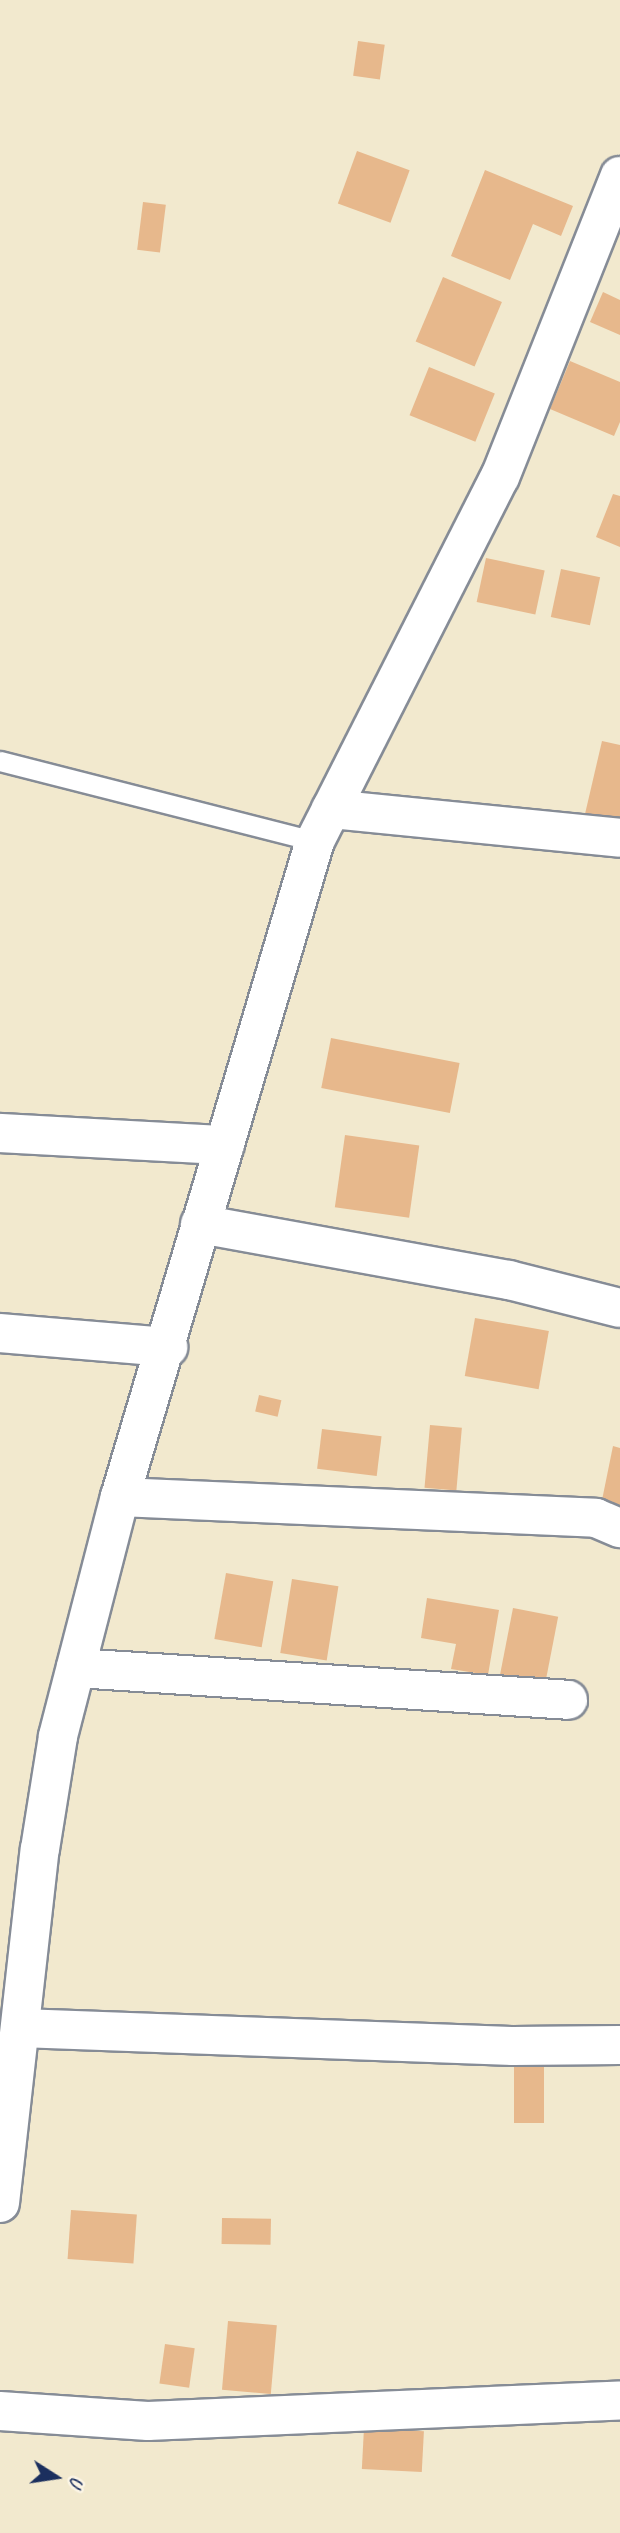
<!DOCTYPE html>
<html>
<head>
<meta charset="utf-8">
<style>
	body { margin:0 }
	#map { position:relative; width:620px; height:2533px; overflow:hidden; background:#f2e9ce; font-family:Caveat,sans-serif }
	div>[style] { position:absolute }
	.building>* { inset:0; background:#e7b88c; transform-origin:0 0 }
	.roads { filter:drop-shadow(2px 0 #868c96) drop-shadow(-2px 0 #868c96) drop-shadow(0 2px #868c96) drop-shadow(0 -2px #868c96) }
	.lane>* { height:19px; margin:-9.5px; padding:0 9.5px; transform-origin:9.5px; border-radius:9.5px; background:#fff }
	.street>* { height:38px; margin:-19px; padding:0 19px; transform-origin:19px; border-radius:19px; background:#fff }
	span { translate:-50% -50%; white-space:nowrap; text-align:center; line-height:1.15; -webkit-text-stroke:5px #fcf5e5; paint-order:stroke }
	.north { position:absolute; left:21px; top:2442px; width:70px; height:70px; -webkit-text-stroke:5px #fcf5e5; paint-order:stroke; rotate:102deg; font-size:19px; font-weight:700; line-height:28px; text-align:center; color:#1b2f5e }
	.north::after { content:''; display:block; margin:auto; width:24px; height:32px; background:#1b2f5e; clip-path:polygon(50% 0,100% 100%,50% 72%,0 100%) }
</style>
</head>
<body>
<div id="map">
	<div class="building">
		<div style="left:358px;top:41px;width:27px;height:35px;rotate:8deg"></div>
		<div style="left:357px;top:151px;width:56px;height:56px;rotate:20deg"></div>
		<div style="clip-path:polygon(485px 170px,573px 206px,561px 236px,533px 224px,510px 280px,451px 256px)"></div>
		<div style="left:143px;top:202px;width:23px;height:48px;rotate:7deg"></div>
		<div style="left:443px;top:277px;width:64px;height:70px;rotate:23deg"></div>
		<div style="clip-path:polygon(603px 292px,620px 300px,620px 335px,590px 322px)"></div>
		<div style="clip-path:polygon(570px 361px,620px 382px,620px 422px,614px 436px,550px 409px)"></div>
		<div style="left:429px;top:367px;width:71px;height:52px;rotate:22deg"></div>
		<div style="clip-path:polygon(613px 494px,620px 496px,620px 547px,596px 537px)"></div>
		<div style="left:486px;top:558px;width:60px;height:45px;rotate:12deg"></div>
		<div style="left:561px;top:569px;width:40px;height:49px;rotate:12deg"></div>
		<div style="clip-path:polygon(602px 741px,620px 745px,620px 822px,585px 814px)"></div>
		<div style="left:331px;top:1038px;width:131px;height:51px;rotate:11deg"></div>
		<div style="left:345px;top:1135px;width:75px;height:73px;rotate:8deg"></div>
		<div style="left:475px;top:1318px;width:75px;height:59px;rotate:10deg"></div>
		<div style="left:259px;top:1395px;width:23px;height:17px;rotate:13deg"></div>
		<div style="left:430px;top:1425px;width:32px;height:63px;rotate:5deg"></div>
		<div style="left:322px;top:1429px;width:60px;height:40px;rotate:7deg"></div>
		<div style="clip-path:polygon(613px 1446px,620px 1448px,620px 1509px,601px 1505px)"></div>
		<div style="left:226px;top:1573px;width:48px;height:67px;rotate:10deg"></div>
		<div style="left:292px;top:1579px;width:47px;height:75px;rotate:9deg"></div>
		<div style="clip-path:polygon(427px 1598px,499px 1610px,488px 1675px,451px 1669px,456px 1644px,421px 1638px)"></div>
		<div style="left:513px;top:1608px;width:46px;height:81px;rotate:11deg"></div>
		<div style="left:514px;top:2059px;width:30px;height:64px"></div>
		<div style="left:71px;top:2210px;width:66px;height:49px;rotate:4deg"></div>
		<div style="left:222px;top:2218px;width:49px;height:26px;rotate:1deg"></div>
		<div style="left:228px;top:2321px;width:49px;height:69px;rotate:5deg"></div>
		<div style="left:165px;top:2344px;width:30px;height:40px;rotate:8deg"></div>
		<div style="left:364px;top:2428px;width:60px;height:41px;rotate:3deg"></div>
	</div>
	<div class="roads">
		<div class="lane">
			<div style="left:0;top:761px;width:325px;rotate:14.3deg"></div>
		</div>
		<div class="street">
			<div style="left:331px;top:809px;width:290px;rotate:5.7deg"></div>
			<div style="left:0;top:1133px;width:225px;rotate:3.1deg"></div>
			<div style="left:200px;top:1224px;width:314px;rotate:10.3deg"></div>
			<div style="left:509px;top:1280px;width:114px;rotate:14.2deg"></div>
			<div style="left:0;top:1333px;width:169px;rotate:4.8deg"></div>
			<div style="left:120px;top:1497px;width:476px;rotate:2.5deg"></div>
			<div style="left:596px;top:1518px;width:26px;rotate:23deg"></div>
			<div style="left:76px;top:1668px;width:493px;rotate:3.7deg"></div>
			<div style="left:20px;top:2028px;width:493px;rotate:2.1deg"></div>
			<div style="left:513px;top:2046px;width:107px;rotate:-0.5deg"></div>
			<div style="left:0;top:2203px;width:356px;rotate:-83.6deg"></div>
			<div style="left:40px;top:1849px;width:114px;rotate:-80.9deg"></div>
			<div style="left:58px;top:1736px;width:247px;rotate:-75.5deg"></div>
			<div style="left:120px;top:1497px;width:684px;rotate:-73.45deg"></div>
			<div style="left:315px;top:841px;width:408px;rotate:-63.1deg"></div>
			<div style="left:500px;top:477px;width:324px;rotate:-68.3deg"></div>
			<div style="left:0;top:2411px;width:148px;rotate:3.9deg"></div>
			<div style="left:148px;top:2421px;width:472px;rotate:-2.5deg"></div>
		</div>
	</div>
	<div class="north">U</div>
</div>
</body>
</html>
